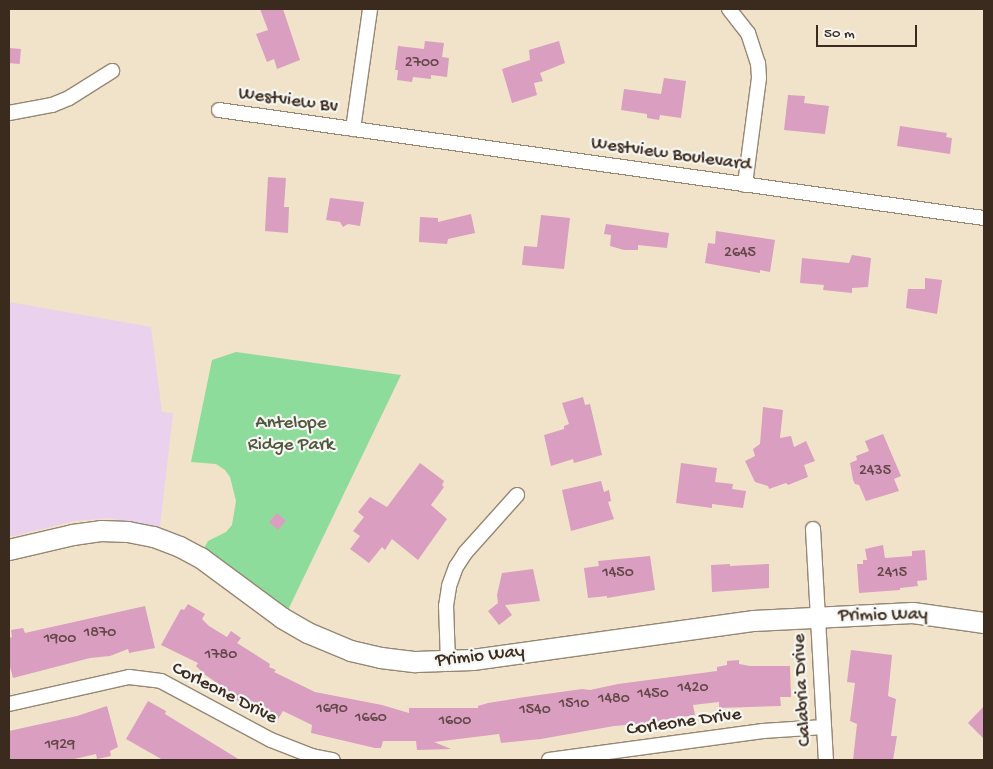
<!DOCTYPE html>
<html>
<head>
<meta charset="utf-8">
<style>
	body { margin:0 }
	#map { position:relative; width:993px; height:769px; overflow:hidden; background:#f0e3c9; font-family:"Gochi Hand",sans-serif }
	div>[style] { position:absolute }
	.built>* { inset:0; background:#ead1ed }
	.green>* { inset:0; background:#8edc9b }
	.building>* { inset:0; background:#da9ec1; transform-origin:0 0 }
	.roads { filter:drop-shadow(1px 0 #968674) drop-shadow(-1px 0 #968674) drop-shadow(0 1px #968674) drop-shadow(0 -1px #968674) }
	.street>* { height:14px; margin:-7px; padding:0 7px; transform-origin:7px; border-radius:7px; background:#fff }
	.secondary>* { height:20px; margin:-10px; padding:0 10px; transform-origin:10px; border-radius:10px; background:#fff }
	span { translate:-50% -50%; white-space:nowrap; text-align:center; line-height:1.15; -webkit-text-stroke:4.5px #f6f6f2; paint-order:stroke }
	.number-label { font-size:16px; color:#634747 }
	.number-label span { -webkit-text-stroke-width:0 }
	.street-label { font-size:19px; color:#3b2a1e }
	.park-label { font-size:19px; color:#50563d }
	.frame { position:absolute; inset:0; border:10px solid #3b2a1e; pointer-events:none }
	.scale { position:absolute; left:816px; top:25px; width:101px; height:22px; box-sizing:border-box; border:2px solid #3b2a1e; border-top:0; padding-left:6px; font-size:15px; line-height:18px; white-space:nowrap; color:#3b2a1e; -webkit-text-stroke:4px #f6f6f2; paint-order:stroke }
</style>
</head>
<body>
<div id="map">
	<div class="built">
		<div style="clip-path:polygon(9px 302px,151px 327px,162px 412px,173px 413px,160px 527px,108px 518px,75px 521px,9px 537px)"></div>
	</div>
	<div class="green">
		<div style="clip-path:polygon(236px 352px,401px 375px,288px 610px,203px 550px,208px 541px,226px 532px,232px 525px,236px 501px,230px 477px,225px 470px,216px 464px,191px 462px,212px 360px)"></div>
	</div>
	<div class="building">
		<div style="clip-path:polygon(260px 9px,283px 9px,300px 60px,277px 69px,274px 59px,267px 62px,256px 34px,268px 30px)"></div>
		<div style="clip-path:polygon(425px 41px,444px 43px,442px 57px,449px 58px,447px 77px,431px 75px,431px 79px,413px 77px,412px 82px,397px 80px,398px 70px,395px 70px,398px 46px,424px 49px)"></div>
		<div style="clip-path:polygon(559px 41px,565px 63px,540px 73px,543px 81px,534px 83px,537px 95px,512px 103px,502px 69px,530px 60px,529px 50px)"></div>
		<div style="left:9px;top:48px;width:12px;height:15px;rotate:5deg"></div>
		<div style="clip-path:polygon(664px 78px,686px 81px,681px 118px,660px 115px,659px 120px,647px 118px,647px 114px,621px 110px,624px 89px,661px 94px)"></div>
		<div style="clip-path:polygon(788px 95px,805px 96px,804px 103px,829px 106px,825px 134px,784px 130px)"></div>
		<div style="clip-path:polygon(900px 126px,947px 133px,946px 137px,952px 138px,950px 154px,897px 146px)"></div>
		<div style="clip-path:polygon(268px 177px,286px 178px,284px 207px,289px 207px,288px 233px,265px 231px)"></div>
		<div style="clip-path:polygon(330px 198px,364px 202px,360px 226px,348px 224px,343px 227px,340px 222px,326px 220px)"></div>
		<div style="clip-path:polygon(471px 214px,475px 233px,448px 239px,447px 244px,419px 242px,420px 217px,438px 218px,438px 222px)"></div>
		<div style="clip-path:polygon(541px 215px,570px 218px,564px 269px,522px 265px,524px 246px,537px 247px)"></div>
		<div style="clip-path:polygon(606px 224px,669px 233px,667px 248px,638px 245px,638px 250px,624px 250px,610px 246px,611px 235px,604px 234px)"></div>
		<div style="clip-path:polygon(716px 231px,775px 240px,770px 272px,760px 270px,760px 273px,705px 263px,708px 243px,715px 244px)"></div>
		<div style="clip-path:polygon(852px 255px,871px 258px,868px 287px,852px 288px,852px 293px,823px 290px,824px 285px,800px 283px,802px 258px,849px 263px)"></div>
		<div style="clip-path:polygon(925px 278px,942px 280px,937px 314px,906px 308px,908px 289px,925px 289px)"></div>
		<div style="clip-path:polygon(583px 397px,585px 405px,590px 404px,602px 455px,574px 463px,573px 459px,551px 466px,544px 435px,564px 429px,564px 426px,569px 424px,562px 403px)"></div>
		<div style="clip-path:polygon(763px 407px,783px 410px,780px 438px,791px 436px,794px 447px,806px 441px,815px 461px,804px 465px,808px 477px,788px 485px,786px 483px,769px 489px,768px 486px,755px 482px,745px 461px,755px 456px,753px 449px,760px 444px)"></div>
		<div style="clip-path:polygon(883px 434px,901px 476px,894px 479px,899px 491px,866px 501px,859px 485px,855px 484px,853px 480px,850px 463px,857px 460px,856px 456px,869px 451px,865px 441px)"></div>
		<div style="clip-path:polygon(420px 463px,444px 481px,442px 485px,444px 487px,431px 505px,447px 519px,418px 560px,392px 539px,385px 550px,382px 547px,369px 563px,350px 549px,360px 536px,353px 531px,364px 517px,358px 512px,370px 497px,387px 507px)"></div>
		<div style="clip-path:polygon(681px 463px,717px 468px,715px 482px,733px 484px,732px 489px,746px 491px,743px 508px,712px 504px,712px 508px,676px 503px)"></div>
		<div style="clip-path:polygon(601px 481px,604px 492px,609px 490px,611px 501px,608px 502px,614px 519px,571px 531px,562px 490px)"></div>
		<div style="left:277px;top:513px;width:12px;height:12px;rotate:42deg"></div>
		<div style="clip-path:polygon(883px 545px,885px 558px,912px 556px,912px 551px,925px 550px,927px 580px,917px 581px,918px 586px,900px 588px,900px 590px,859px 593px,857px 564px,863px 564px,863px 560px,867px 560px,865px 549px)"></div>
		<div style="clip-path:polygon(650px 556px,655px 590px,607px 598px,607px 596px,588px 598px,584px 568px,599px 566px,598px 561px)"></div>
		<div style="clip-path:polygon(730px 564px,730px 566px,769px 564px,769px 588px,712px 592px,711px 565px)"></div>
		<div style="clip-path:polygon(533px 569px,540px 601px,505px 605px,512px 615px,499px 625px,488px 611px,498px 603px,497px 595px,502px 573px)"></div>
		<div style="clip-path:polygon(188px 604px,205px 614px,202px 619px,209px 626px,227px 637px,231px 631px,241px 638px,237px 643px,270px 664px,269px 667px,276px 670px,274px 672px,315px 692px,382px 705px,409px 713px,409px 708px,478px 708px,478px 706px,488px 703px,525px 697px,582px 689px,590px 690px,618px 684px,717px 671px,717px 667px,727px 665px,727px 661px,739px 660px,739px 664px,750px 666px,790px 666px,791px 697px,780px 697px,781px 706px,719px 708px,719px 702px,693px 705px,695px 715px,662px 720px,662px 722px,614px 726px,541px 739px,501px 743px,499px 734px,434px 742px,451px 749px,417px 750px,416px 741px,383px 741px,381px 748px,375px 748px,311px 733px,312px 725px,283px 711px,278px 719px,236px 700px,229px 695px,230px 692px,204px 674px,196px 666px,198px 663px,161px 645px,181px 609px,184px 610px)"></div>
		<div style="clip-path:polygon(145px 606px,155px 648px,129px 653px,128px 649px,110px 656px,90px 658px,13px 678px,9px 663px,9px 638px,12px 637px,11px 630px,23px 628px,25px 633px)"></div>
		<div style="clip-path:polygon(851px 650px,892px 655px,888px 696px,896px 699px,891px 736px,897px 736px,893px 760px,853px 760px,857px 724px,850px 721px,855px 683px,847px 682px)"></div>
		<div style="clip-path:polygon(148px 701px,166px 711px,165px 714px,240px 760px,163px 760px,126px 739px)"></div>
		<div style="clip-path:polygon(107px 706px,118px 747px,110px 751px,111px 756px,97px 759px,96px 754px,70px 760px,9px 760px,9px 731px,77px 716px)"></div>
		<div style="clip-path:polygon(984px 706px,984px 739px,968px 723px)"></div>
	</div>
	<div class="roads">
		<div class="street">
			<div style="left:729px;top:9px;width:31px;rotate:52deg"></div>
			<div style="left:748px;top:33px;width:32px;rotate:72deg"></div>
			<div style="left:758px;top:63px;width:15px;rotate:86deg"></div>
			<div style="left:759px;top:78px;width:108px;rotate:97.5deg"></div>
			<div style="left:219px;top:110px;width:773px;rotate:8.04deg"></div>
			<div style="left:9px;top:113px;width:44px;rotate:-10.5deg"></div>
			<div style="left:52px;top:105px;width:18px;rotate:-22deg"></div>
			<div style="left:69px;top:98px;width:51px;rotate:-32.1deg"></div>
			<div style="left:353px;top:129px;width:121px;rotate:-81.9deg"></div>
			<div style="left:813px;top:529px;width:231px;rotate:86.8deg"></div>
			<div style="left:448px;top:662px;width:56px;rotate:-92deg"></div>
			<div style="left:446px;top:606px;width:20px;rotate:-81deg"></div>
			<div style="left:449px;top:586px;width:20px;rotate:-70deg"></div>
			<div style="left:456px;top:567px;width:17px;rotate:-57deg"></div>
			<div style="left:465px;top:553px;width:78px;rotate:-48.1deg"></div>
			<div style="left:9px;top:704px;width:123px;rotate:-12.7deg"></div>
			<div style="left:129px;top:677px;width:32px;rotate:7deg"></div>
			<div style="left:161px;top:681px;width:125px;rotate:28.2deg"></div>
			<div style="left:271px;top:740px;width:44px;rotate:21.3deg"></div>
			<div style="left:312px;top:756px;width:21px;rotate:11deg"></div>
			<div style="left:549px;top:760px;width:216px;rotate:-7.7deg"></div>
			<div style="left:763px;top:731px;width:61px;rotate:-3.8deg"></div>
		</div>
		<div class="secondary">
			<div style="left:9px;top:550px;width:66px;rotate:-13.2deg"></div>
			<div style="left:73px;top:535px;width:28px;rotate:-8deg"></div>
			<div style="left:101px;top:531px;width:27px;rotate:2deg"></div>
			<div style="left:128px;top:532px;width:26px;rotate:11deg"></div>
			<div style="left:154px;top:537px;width:28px;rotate:21deg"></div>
			<div style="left:180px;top:547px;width:24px;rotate:28deg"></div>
			<div style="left:201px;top:558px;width:101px;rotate:36.5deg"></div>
			<div style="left:282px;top:618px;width:30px;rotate:30deg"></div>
			<div style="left:308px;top:633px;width:47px;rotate:22.7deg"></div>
			<div style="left:351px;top:651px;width:31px;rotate:13deg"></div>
			<div style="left:381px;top:658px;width:35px;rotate:7deg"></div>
			<div style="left:416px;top:662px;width:57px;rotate:-2deg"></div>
			<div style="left:473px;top:660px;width:284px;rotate:-7.9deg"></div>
			<div style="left:754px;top:621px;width:159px;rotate:-2.9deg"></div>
			<div style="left:913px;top:613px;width:72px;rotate:8deg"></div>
		</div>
	</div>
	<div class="number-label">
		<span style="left:422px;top:64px">2700</span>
		<span style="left:740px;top:254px">2645</span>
		<span style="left:875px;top:472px">2435</span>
		<span style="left:618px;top:574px">1450</span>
		<span style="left:892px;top:574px">2415</span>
		<span style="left:100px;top:634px">1870</span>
		<span style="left:60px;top:640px">1900</span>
		<span style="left:221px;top:656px">1780</span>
		<span style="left:693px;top:689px">1420</span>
		<span style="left:653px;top:695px">1450</span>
		<span style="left:614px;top:700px">1480</span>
		<span style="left:574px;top:705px">1510</span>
		<span style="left:332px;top:710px">1690</span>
		<span style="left:535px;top:711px">1540</span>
		<span style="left:371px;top:719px">1660</span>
		<span style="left:455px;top:722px">1600</span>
		<span style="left:60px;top:746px">1929</span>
	</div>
	<div class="street-label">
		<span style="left:288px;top:101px;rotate:8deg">Westview Bv</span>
		<span style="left:671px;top:155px;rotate:8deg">Westview Boulevard</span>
		<span style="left:883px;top:616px;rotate:-1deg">Primio Way</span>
		<span style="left:480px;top:657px;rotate:-6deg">Primio Way</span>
		<span style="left:803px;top:690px;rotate:-93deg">Calabria Drive</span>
		<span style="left:224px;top:694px;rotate:27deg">Corleone Drive</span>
		<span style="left:684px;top:723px;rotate:-8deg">Corleone Drive</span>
	</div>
	<div class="park-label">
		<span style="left:291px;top:435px">Antelope<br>Ridge Park</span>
	</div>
	<div class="frame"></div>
	<div class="scale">50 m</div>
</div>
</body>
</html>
